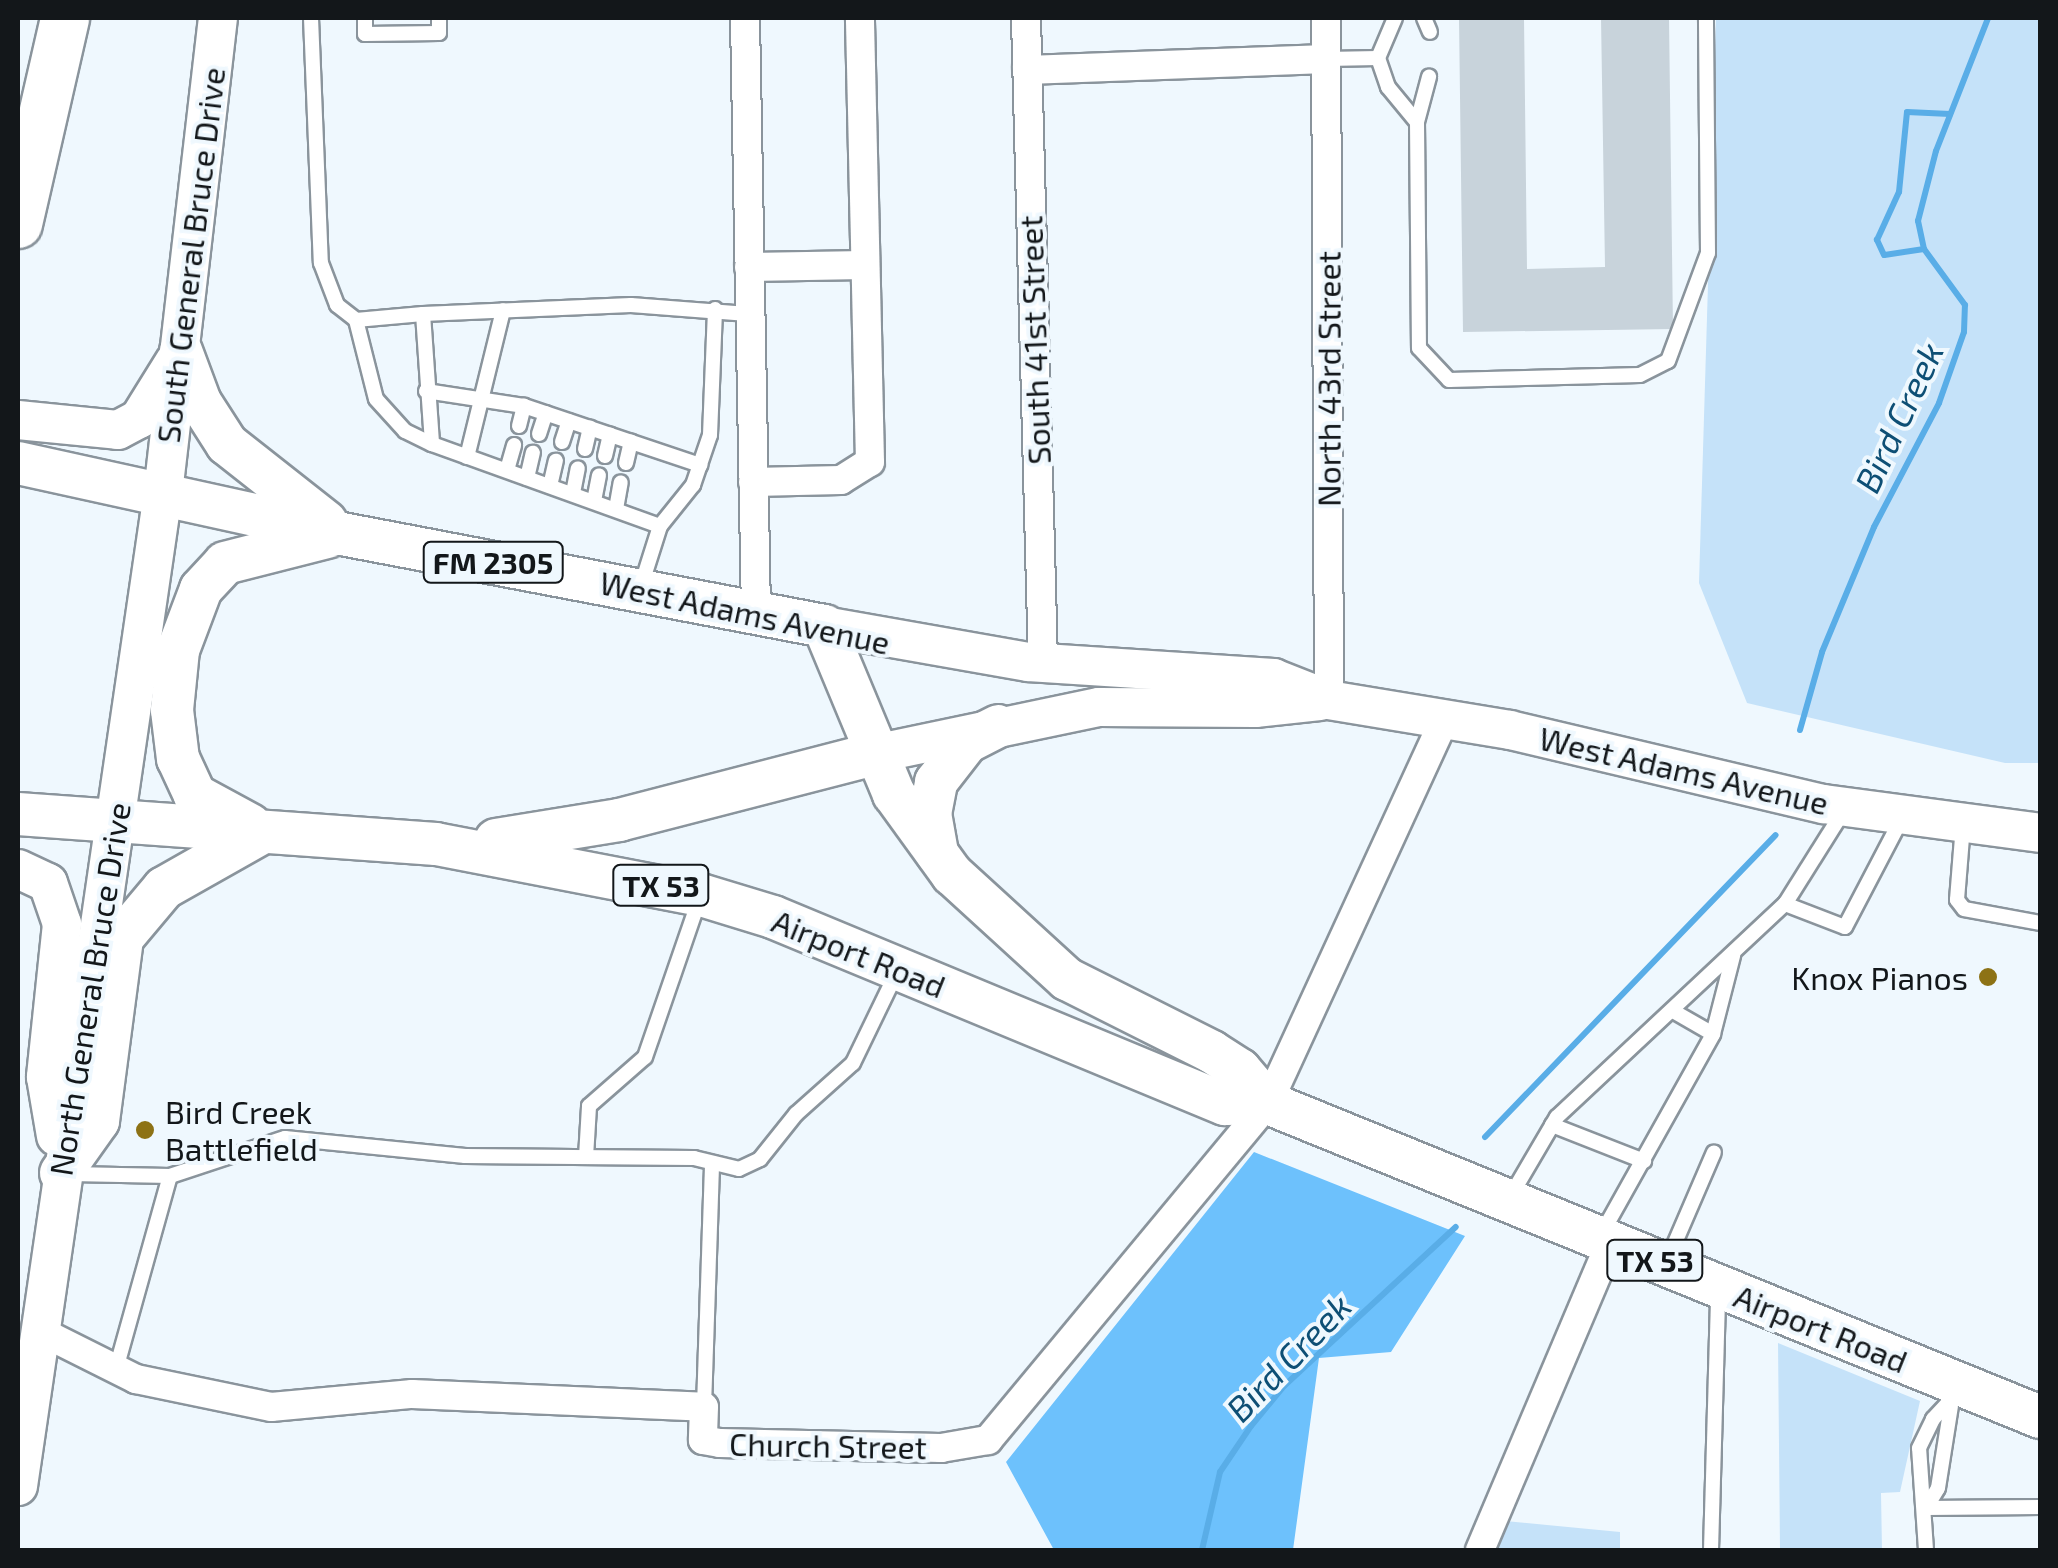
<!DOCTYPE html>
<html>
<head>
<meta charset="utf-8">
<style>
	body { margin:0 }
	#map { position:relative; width:2058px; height:1568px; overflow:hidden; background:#eff8fe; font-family:"Exo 2",sans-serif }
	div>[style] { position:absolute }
	.green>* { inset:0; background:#c5e2f9 }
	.forest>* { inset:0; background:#6dc1fc }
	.stream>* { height:6px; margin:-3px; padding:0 3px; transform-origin:3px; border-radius:3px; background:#59ade7 }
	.building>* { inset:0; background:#c8d3db }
	.roads { filter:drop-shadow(2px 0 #8a949c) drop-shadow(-2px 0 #8a949c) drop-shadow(0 2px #8a949c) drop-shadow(0 -2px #8a949c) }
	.service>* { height:14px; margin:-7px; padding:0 7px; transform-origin:7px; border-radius:7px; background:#fff }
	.minor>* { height:28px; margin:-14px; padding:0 14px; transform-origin:14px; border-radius:14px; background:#fff }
	.secondary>* { height:38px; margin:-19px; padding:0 19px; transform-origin:19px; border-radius:19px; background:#fff }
	.primary>* { height:42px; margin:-21px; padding:0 21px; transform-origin:21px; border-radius:21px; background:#fff }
	.motorway>* { height:48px; margin:-24px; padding:0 24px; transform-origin:24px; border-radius:24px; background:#fff }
	.dots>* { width:28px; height:28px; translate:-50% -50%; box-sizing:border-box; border:5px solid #eff8fe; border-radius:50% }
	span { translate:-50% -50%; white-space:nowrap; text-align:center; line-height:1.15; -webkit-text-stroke:8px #eff8fe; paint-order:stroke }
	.shield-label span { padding:2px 8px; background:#eff8fe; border:2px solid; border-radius:8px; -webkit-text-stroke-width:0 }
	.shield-label { font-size:30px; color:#13171a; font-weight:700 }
	.street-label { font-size:32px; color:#13171a }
	.poi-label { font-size:32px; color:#13171a }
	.right { translate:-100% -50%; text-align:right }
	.left { translate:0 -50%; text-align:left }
	.water-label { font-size:35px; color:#0e4f75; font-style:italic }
	.frame { position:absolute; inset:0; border:20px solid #13171a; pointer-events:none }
</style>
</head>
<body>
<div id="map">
	<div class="green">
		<div style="clip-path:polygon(1716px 18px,2040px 18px,2040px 763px,2005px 763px,1747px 703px,1699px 583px)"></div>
		<div style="clip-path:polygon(1778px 1343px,1920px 1401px,1900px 1492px,1881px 1493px,1882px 1550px,1780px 1550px)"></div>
		<div style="clip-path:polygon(1495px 1520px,1620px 1532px,1620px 1550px,1480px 1550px)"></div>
	</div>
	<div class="forest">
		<div style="clip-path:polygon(1254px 1152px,1465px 1236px,1391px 1352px,1319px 1358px,1293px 1550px,1054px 1550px,1006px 1462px)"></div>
	</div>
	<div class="stream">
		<div style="left:1924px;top:249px;width:40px;rotate:171.5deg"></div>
		<div style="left:1884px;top:255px;width:17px;rotate:-115deg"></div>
		<div style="left:1877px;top:240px;width:53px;rotate:-65.4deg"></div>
		<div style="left:1899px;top:192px;width:80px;rotate:-84.3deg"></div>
		<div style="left:1907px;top:112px;width:43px;rotate:2.7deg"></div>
		<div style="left:1800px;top:730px;width:81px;rotate:-74.2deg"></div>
		<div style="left:1822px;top:652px;width:135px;rotate:-67.4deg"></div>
		<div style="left:1874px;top:527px;width:140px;rotate:-62.3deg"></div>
		<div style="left:1939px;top:403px;width:75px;rotate:-70.6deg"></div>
		<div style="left:1964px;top:332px;width:27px;rotate:-88deg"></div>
		<div style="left:1965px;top:305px;width:69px;rotate:-126.2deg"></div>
		<div style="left:1924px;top:249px;width:29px;rotate:-102deg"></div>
		<div style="left:1918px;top:221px;width:72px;rotate:-75.6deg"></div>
		<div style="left:1936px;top:151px;width:143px;rotate:-68.6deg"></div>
		<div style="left:1485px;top:1137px;width:419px;rotate:-46.1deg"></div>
		<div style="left:1202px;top:1550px;width:80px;rotate:-77deg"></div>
		<div style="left:1220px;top:1472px;width:55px;rotate:-56deg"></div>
		<div style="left:1251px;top:1426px;width:52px;rotate:-50.5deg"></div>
		<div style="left:1284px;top:1386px;width:234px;rotate:-42.8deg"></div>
	</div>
	<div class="building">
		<div style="clip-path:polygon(1459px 18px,1524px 18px,1527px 269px,1605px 267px,1601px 18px,1669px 18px,1673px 329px,1463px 332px)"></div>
	</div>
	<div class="roads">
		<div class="service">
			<div style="left:311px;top:18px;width:245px;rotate:87.7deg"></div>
			<div style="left:321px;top:263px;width:45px;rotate:69.1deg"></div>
			<div style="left:337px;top:305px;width:24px;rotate:38deg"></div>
			<div style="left:356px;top:320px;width:81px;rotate:75.8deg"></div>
			<div style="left:376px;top:399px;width:43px;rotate:47.8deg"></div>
			<div style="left:405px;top:431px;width:30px;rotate:26deg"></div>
			<div style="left:432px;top:444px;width:242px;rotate:19.8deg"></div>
			<div style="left:365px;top:18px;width:16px;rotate:90deg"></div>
			<div style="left:365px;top:34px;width:74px;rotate:-0.8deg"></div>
			<div style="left:439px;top:33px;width:15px;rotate:-90deg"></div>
			<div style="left:1395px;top:18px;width:43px;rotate:113deg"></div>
			<div style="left:1378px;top:58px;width:31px;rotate:71deg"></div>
			<div style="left:1388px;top:87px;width:45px;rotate:50.4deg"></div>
			<div style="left:1417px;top:122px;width:226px;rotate:89.5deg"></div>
			<div style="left:1419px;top:348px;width:44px;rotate:46.8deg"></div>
			<div style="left:1449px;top:380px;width:191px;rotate:-1.5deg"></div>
			<div style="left:1640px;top:375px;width:31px;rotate:-27deg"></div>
			<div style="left:1668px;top:361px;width:115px;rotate:-69.7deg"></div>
			<div style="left:1708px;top:253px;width:235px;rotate:-90.5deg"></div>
			<div style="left:1424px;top:18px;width:15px;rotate:67deg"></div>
			<div style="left:1326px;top:59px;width:52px;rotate:-1.1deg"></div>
			<div style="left:1417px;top:122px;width:47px;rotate:-75.1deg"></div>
			<div style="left:423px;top:314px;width:208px;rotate:-2.5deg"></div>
			<div style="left:631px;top:305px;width:117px;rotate:4.4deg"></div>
			<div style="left:356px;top:320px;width:67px;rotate:-5.1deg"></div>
			<div style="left:423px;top:314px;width:130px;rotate:86deg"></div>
			<div style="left:426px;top:391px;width:99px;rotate:8.7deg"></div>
			<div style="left:524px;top:406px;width:186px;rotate:18.5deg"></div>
			<div style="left:519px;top:426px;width:21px;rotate:-76deg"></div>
			<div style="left:539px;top:434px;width:22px;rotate:-72deg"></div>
			<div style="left:562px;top:442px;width:22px;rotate:-72deg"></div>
			<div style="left:585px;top:449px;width:22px;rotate:-77deg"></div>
			<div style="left:605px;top:456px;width:22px;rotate:-77deg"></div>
			<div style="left:467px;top:457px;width:151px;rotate:-76.2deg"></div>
			<div style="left:626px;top:463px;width:22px;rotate:-77deg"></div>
			<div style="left:507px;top:470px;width:26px;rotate:-74deg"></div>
			<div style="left:527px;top:478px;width:26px;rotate:-77deg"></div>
			<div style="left:550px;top:486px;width:26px;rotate:-77deg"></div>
			<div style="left:573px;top:493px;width:25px;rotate:-79deg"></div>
			<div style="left:594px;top:501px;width:26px;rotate:-79deg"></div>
			<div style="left:616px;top:509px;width:27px;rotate:-80deg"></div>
			<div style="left:641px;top:586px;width:63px;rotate:-72.4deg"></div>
			<div style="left:660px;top:526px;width:53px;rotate:-51.2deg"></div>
			<div style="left:693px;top:485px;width:53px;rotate:-71.2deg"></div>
			<div style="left:710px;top:435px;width:126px;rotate:-87.7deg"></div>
			<div style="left:1963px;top:825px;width:75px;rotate:94.6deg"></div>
			<div style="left:1957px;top:900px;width:11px;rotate:52deg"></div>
			<div style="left:1964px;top:909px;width:77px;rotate:10.4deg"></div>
			<div style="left:1785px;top:904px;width:109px;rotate:-57.8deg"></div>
			<div style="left:1673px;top:1011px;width:46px;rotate:29.9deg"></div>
			<div style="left:1552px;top:1125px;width:99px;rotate:21.4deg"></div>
			<div style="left:586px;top:1157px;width:51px;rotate:-86.6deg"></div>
			<div style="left:589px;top:1106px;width:74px;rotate:-41.2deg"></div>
			<div style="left:645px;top:1057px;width:166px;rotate:-71deg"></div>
			<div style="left:71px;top:1174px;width:99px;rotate:1.2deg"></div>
			<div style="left:170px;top:1176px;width:121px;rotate:-18.3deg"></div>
			<div style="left:285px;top:1138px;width:181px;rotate:5.7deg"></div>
			<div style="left:465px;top:1156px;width:229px;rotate:0.5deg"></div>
			<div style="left:694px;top:1158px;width:46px;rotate:13.7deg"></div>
			<div style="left:739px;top:1169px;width:23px;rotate:-25deg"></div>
			<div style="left:760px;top:1159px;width:58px;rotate:-51.3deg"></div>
			<div style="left:796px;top:1114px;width:76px;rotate:-41.8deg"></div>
			<div style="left:853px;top:1063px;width:99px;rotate:-64.2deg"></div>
			<div style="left:1510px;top:1197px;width:93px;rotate:-59.6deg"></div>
			<div style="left:1557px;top:1117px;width:312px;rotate:-43.1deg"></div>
			<div style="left:1785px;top:904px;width:64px;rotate:21deg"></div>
			<div style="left:1845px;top:927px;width:125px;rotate:-62.4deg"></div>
			<div style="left:1602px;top:1233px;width:228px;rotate:-60.8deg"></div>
			<div style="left:1713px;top:1034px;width:81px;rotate:-75.6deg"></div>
			<div style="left:1668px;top:1259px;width:116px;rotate:-66.7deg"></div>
			<div style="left:116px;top:1369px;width:200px;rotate:-74.4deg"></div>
			<div style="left:704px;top:1407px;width:243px;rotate:-88.1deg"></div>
			<div style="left:1926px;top:1508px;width:114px;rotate:-0.5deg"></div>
			<div style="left:1926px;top:1508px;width:23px;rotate:-59deg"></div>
			<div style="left:1938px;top:1488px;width:83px;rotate:-81deg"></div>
			<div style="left:1711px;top:1550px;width:258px;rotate:-88.4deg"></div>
			<div style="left:1926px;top:1550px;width:102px;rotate:-93.9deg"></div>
			<div style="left:1919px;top:1448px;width:32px;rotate:-64deg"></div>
			<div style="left:1933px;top:1419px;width:38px;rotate:-47deg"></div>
		</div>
		<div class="minor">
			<div style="left:745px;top:18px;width:593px;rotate:88.94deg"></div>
			<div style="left:1026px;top:18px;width:645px;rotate:88.49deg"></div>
			<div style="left:1326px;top:18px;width:682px;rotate:89.75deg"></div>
			<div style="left:1027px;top:70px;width:299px;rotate:-2.1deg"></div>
			<div style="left:749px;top:267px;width:116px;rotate:-1deg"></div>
			<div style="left:753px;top:482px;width:88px;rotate:-1.3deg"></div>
			<div style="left:841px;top:480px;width:34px;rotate:-32deg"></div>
			<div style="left:870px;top:462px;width:444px;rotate:-91.3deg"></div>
			<div style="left:38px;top:1330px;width:110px;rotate:26.6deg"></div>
			<div style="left:136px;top:1379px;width:138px;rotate:11.7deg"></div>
			<div style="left:271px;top:1407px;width:142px;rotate:-5.3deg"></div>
			<div style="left:412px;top:1394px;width:292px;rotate:2.5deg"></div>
			<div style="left:704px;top:1407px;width:33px;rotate:92deg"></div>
			<div style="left:703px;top:1440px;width:17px;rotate:10deg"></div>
			<div style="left:720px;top:1443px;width:221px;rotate:1.3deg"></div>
			<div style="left:941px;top:1448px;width:48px;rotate:-9.7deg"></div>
			<div style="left:988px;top:1440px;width:438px;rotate:-50.3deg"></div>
			<div style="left:1268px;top:1103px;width:424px;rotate:-65.3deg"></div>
			<div style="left:1480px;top:1550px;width:335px;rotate:-67deg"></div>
		</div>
		<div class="secondary">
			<div style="left:18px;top:420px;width:100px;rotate:5.7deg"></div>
			<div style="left:118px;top:430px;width:24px;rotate:-28deg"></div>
			<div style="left:139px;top:419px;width:68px;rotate:-58.2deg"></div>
			<div style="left:824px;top:626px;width:207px;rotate:10deg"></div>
			<div style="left:1028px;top:662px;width:246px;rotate:3.7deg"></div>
			<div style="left:1273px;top:678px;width:60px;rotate:21.4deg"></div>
			<div style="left:1329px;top:700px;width:183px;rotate:9.4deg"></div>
			<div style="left:1510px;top:730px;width:323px;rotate:13.3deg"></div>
			<div style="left:1824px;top:804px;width:218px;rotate:7.6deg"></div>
			<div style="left:874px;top:754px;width:230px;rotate:-11.8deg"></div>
			<div style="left:1099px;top:707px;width:156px;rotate:0.4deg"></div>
			<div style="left:1255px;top:708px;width:65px;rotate:-6.1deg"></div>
			<div style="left:18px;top:869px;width:33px;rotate:25deg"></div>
			<div style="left:48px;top:883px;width:43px;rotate:71.1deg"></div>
			<div style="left:62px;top:924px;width:154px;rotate:96deg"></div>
			<div style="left:46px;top:1077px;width:60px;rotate:80.4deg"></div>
			<div style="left:18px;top:1486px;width:1004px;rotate:-81.69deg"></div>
			<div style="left:163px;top:493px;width:478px;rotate:-83.4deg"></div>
		</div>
		<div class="primary">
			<div style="left:181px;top:351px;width:54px;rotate:69.6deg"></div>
			<div style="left:200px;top:402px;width:50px;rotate:57.3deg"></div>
			<div style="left:227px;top:444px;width:126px;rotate:38.2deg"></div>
			<div style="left:18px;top:463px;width:332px;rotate:12.4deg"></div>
			<div style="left:342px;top:534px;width:491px;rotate:10.8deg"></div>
			<div style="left:824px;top:626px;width:182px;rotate:67.4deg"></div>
			<div style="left:894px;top:794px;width:99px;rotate:54.1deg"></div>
			<div style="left:952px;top:874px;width:156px;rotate:42.4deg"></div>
			<div style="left:1067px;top:979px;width:162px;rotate:26.7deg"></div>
			<div style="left:1212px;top:1052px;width:33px;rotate:33deg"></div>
			<div style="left:1240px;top:1070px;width:43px;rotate:49.7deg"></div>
			<div style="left:18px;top:814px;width:419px;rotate:4.1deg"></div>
			<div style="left:436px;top:844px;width:270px;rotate:10.9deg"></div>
			<div style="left:701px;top:895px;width:75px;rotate:17deg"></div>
			<div style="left:773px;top:917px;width:489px;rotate:22.5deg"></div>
			<div style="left:1225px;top:1104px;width:43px;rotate:-1.3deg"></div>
			<div style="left:1268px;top:1103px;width:833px;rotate:22.13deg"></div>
			<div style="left:250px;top:825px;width:63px;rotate:-151.4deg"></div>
			<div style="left:195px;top:795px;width:40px;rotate:-115deg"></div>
			<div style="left:178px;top:759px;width:49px;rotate:-97deg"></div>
			<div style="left:172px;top:710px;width:60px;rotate:-84.3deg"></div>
			<div style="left:178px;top:650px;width:65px;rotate:-69.3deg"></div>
			<div style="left:201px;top:589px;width:35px;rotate:-47deg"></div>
			<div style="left:225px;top:563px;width:105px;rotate:-14.3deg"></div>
			<div style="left:496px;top:840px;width:125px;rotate:-9.2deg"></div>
			<div style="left:619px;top:820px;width:263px;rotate:-14.5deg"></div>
			<div style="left:937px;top:853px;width:40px;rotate:-100deg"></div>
			<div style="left:930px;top:814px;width:33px;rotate:-79deg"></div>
			<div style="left:936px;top:782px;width:51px;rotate:-52.2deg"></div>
			<div style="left:967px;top:742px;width:35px;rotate:-27deg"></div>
			<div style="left:61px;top:1173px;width:64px;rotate:-54.6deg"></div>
			<div style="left:98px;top:1121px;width:185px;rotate:-82.5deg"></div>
			<div style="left:122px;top:938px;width:65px;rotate:-50deg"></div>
			<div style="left:164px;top:888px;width:114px;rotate:-29.5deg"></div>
		</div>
		<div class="motorway">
			<div style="left:18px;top:224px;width:211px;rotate:-77.1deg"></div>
		</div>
	</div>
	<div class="dots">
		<div style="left:1988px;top:977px;background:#8d7215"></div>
		<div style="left:145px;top:1130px;background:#8d7215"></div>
	</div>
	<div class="shield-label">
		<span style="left:493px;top:562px">FM 2305</span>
		<span style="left:661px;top:885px">TX 53</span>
		<span style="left:1655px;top:1260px">TX 53</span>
	</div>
	<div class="street-label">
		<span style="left:190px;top:255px;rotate:-83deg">South General Bruce Drive</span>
		<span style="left:1034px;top:340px;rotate:-92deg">South 41st Street</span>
		<span style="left:1328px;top:379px;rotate:-90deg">North 43rd Street</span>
		<span style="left:745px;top:612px;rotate:12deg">West Adams Avenue</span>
		<span style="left:1684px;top:770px;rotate:13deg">West Adams Avenue</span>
		<span style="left:859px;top:953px;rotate:22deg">Airport Road</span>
		<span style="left:89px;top:989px;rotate:-81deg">North General Bruce Drive</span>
		<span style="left:1821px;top:1328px;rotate:22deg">Airport Road</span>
		<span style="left:828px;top:1445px;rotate:1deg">Church Street</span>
	</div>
	<div class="poi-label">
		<span class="right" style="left:1968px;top:977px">Knox Pianos</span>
		<span class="left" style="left:165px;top:1130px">Bird Creek<br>Battlefield</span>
	</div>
	<div class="water-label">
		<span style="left:1898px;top:417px;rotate:-65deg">Bird Creek</span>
		<span style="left:1288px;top:1357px;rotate:-46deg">Bird Creek</span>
	</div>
	<div class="frame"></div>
</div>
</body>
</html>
